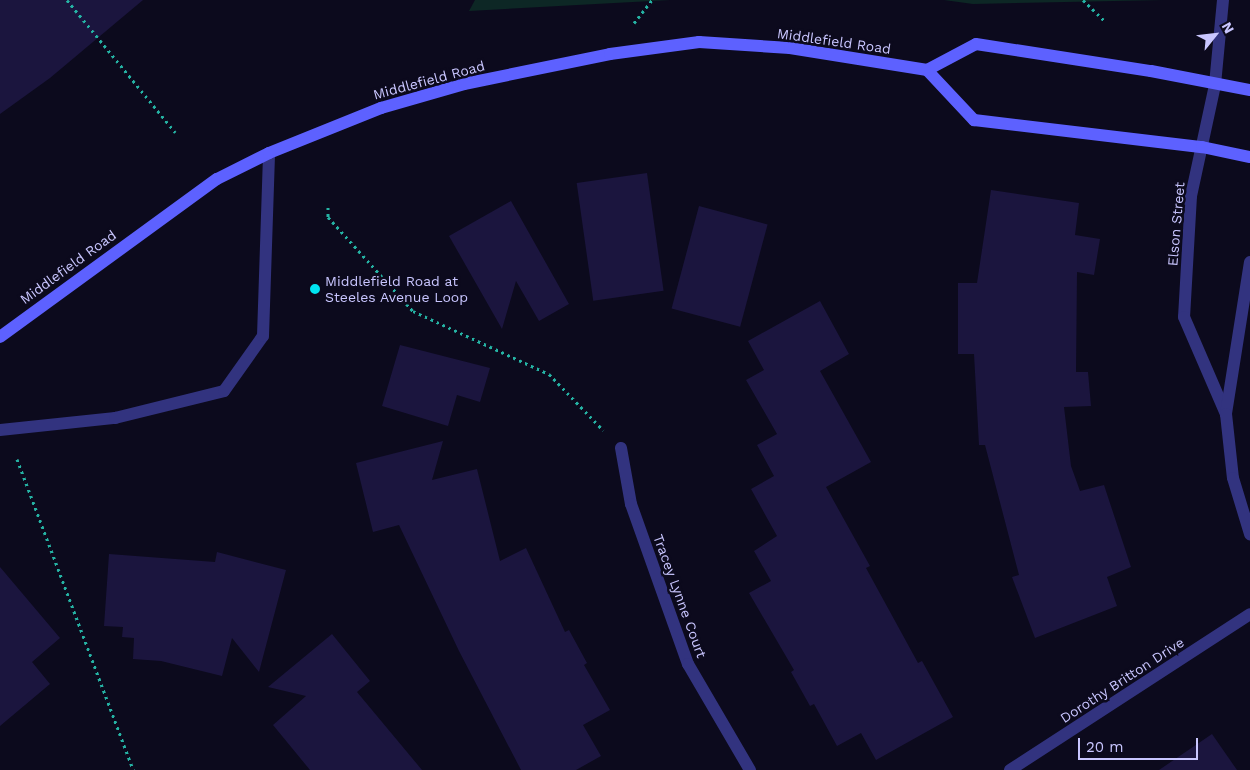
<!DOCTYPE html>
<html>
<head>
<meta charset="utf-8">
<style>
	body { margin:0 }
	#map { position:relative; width:1250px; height:770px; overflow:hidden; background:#0c0a1d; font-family:"Work Sans",sans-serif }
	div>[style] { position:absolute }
	.green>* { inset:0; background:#0d2725 }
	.building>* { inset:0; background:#1b153e; transform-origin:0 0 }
	.path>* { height:3px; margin-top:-1.5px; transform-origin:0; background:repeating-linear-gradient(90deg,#25b3a4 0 2.5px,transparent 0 6.5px) }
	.service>* { height:12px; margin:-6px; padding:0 6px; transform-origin:6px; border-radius:6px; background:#32337f }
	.minor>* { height:12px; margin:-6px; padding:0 6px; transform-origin:6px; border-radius:6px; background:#32337f }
	.tertiary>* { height:12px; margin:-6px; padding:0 6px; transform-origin:6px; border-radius:6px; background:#32337f }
	.secondary>* { height:12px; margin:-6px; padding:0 6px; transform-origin:6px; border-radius:6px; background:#5d61ff }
	.dots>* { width:14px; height:14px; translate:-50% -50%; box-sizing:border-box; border:2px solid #0c0a1d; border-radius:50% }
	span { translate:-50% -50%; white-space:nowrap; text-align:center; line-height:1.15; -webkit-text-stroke:5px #0c0a1d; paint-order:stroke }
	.street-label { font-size:14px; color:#c9c6ff }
	.poi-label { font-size:14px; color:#c9c6ff }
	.left { translate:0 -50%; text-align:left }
	.north { position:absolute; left:1190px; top:10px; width:50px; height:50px; -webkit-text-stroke:4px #0c0a1d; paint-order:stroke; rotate:61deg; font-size:14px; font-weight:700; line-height:20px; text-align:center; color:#c9c6ff }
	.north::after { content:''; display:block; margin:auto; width:18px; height:22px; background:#c9c6ff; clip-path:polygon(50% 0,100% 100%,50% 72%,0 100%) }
	.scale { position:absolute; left:1078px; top:738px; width:120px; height:22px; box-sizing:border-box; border:2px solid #c9c6ff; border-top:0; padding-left:6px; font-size:15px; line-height:18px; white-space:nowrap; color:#c9c6ff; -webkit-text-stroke:4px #0c0a1d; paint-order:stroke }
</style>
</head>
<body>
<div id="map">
	<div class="green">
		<div style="clip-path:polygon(475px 0,670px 0,469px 11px)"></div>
		<div style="clip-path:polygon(944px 0,1164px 0,973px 4px)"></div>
	</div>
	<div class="building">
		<div style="clip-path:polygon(0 0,143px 0,50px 78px,0 114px)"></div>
		<div style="left:647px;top:173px;width:119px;height:71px;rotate:82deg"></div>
		<div style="clip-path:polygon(991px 190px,1079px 203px,1075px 235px,1100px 239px,1094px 275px,1077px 272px,1076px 372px,1088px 372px,1091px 406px,1064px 407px,1071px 466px,1080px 491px,1104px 485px,1131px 567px,1107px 577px,1117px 606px,1035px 638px,1012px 577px,1019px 575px,985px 445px,979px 445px,974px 354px,958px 354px,958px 283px,977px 283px)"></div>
		<div style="clip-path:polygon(511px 201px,569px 304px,539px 321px,516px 281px,502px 329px,449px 236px)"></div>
		<div style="left:699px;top:206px;width:71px;height:106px;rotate:15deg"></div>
		<div style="clip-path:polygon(820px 301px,849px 354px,820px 371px,871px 462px,826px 487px,870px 566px,866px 568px,918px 663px,922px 661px,953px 717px,876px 760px,861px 733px,837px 746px,814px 704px,810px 706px,791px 672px,794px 670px,749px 593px,771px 581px,754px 551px,777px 536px,751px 489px,774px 476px,757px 445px,777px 434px,746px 380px,764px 370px,748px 341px)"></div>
		<div style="clip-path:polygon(400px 345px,490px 368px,480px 402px,457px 395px,448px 426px,382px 406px)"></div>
		<div style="clip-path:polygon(443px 441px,432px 480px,477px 469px,500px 561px,526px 548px,565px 632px,569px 630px,587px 663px,584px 665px,610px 710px,583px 725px,601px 756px,576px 770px,521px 770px,459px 651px,399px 525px,373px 532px,356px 463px)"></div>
		<div style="clip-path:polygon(217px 552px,286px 570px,259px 672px,232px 638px,222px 676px,161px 661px,133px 659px,134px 638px,122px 637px,123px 627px,104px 626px,109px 554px,215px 562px)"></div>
		<div style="clip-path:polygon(0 567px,60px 638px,32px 662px,50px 684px,0 726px)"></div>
		<div style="clip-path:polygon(332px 634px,370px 681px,357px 692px,422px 770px,310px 770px,273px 725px,306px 696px,268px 687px)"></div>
		<div style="clip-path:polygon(1212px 734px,1237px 770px,1159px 770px)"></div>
	</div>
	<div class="path">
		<div style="left:67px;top:0;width:171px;rotate:50.7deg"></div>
		<div style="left:1083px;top:0;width:29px;rotate:44deg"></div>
		<div style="left:634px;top:23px;width:29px;rotate:-52deg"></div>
		<div style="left:328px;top:207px;width:10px;rotate:90deg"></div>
		<div style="left:328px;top:217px;width:127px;rotate:47.9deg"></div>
		<div style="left:413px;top:311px;width:150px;rotate:24.9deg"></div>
		<div style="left:549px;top:374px;width:78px;rotate:46deg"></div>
		<div style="left:17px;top:459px;width:332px;rotate:69.5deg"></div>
	</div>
	<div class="service">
		<div style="left:0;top:430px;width:116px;rotate:-6deg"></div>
		<div style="left:115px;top:418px;width:112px;rotate:-13.9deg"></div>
		<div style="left:224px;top:391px;width:67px;rotate:-54.7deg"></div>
		<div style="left:263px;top:336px;width:183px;rotate:-88.1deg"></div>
	</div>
	<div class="minor">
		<div style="left:621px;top:448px;width:57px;rotate:79.9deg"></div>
		<div style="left:631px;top:504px;width:170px;rotate:70.4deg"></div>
		<div style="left:688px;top:664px;width:123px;rotate:59.7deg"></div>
		<div style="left:1010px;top:770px;width:286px;rotate:-33deg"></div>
	</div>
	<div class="tertiary">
		<div style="left:1223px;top:0;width:85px;rotate:95.4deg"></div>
		<div style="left:1215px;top:85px;width:114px;rotate:102.2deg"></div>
		<div style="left:1191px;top:196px;width:121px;rotate:93.3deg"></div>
		<div style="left:1184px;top:317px;width:106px;rotate:66.6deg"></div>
		<div style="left:1250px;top:262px;width:154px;rotate:99deg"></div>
		<div style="left:1226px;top:414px;width:64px;rotate:83.8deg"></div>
		<div style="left:1233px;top:478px;width:59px;rotate:73.1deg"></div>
	</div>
	<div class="secondary">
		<div style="left:927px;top:70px;width:69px;rotate:46.8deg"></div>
		<div style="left:974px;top:120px;width:230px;rotate:6.8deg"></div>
		<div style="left:1202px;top:147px;width:49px;rotate:11.8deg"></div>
		<div style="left:0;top:337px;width:268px;rotate:-36.1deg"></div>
		<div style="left:217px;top:179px;width:58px;rotate:-26.6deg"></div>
		<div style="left:269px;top:153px;width:121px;rotate:-21.9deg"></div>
		<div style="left:381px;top:108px;width:86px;rotate:-16.1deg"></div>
		<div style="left:464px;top:84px;width:149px;rotate:-11.6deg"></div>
		<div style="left:610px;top:54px;width:90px;rotate:-7.7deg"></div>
		<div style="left:699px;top:42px;width:91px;rotate:3.8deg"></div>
		<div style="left:790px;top:48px;width:139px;rotate:9.1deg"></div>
		<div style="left:927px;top:70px;width:55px;rotate:-28deg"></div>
		<div style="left:976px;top:44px;width:177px;rotate:8.8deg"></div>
		<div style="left:1151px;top:71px;width:101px;rotate:10.9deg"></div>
	</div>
	<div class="dots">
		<div style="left:315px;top:289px;background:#00e4f1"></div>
	</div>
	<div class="street-label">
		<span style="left:834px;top:41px;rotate:8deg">Middlefield Road</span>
		<span style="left:429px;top:80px;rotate:-15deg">Middlefield Road</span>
		<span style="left:1176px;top:224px;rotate:-85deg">Elson Street</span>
		<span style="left:68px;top:267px;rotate:-36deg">Middlefield Road</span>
		<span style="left:680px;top:596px;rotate:70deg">Tracey Lynne Court</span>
		<span style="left:1122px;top:680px;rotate:-33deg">Dorothy Britton Drive</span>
	</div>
	<div class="poi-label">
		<span class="left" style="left:325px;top:289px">Middlefield Road at<br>Steeles Avenue Loop</span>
	</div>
	<div class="north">N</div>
	<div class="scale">20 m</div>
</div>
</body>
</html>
